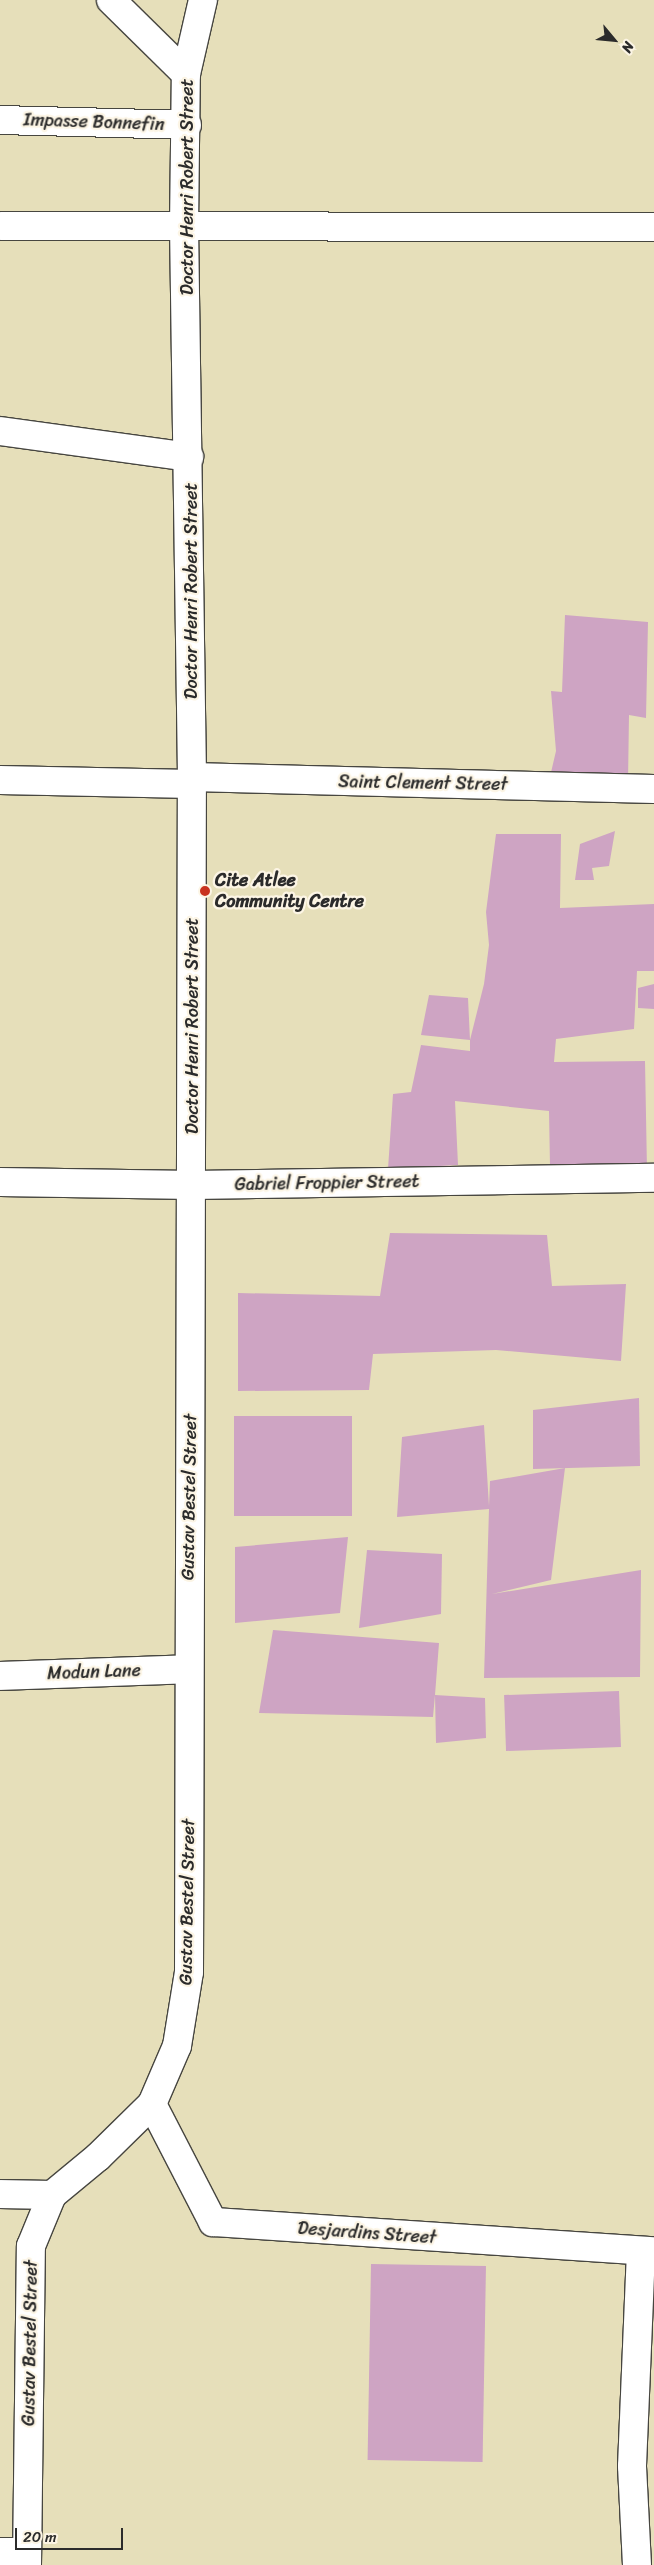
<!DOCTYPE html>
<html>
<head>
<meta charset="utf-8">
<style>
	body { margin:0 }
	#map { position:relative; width:654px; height:2565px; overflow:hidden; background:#e6dfba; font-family:Sriracha,sans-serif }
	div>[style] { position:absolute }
	.building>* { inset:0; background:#cea4c3; transform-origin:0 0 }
	.roads { filter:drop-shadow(1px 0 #474640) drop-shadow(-1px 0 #474640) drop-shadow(0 1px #474640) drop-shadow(0 -1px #474640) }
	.minor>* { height:28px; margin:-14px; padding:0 14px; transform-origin:14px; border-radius:14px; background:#fff }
	.dots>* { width:14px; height:14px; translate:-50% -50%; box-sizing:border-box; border:2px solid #fcf5e5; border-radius:50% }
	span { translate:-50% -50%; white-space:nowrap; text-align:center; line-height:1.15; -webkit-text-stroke:4.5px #fcf5e5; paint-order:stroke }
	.street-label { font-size:18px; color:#2b2b2b }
	.poi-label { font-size:18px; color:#2b2b2b; font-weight:700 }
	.left { translate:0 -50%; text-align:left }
	.north { position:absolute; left:589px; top:15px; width:50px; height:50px; -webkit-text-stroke:4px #fcf5e5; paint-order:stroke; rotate:118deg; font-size:14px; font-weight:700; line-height:20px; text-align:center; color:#2b2b2b }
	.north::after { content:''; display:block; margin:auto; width:18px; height:22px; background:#2b2b2b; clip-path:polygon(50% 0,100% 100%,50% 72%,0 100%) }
	.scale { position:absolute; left:15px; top:2528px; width:108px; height:22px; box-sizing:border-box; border:2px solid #2b2b2b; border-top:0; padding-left:6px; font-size:15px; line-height:18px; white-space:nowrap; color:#2b2b2b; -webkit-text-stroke:4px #fcf5e5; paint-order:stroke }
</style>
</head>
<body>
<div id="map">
	<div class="building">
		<div style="clip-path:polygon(565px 615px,648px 622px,646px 718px,629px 715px,628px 782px,549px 781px,556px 751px,551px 691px,562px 692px)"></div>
		<div style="clip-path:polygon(615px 831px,609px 866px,592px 868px,594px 880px,575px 880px,580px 844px)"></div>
		<div style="clip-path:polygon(496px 834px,561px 834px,560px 908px,654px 904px,654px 971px,637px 971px,634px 1029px,556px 1039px,554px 1062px,645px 1061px,647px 1170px,550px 1166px,549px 1111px,455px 1101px,458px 1165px,388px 1169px,393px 1094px,411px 1092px,421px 1045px,470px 1051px,470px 1040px,421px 1035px,429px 995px,468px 998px,470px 1040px,484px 984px,489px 945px,486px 912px)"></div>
		<div style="clip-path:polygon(654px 984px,654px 1009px,638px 1008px,638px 988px)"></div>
		<div style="clip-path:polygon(390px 1233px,547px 1235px,552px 1286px,626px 1284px,621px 1361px,496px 1350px,373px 1354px,369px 1390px,238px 1391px,238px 1293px,380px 1296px)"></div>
		<div style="clip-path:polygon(639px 1398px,640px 1466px,533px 1469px,533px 1410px)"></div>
		<div style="left:352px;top:1416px;width:100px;height:118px;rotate:90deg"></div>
		<div style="clip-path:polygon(484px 1425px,489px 1506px,490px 1481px,565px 1468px,551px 1580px,492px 1594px,641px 1570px,640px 1677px,484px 1678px,489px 1509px,397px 1517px,402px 1437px)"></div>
		<div style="clip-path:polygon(348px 1537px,340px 1613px,235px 1623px,235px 1547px)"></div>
		<div style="clip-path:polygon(367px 1550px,442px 1554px,441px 1614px,359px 1628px)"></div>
		<div style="clip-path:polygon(273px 1630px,439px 1643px,435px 1695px,485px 1698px,486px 1738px,436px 1743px,435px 1695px,433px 1717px,259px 1713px)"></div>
		<div style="left:619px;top:1691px;width:56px;height:115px;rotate:88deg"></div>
		<div style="left:371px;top:2264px;width:115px;height:196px;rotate:1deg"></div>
	</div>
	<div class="roads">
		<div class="minor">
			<div style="left:111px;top:0;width:105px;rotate:44.6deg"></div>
			<div style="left:0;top:120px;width:187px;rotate:1.5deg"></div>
			<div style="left:1px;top:226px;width:653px;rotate:0.09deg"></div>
			<div style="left:0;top:431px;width:191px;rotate:7.8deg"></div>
			<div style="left:192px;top:777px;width:462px;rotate:1.5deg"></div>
			<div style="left:0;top:780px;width:192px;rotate:1.2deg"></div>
			<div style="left:0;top:1182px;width:193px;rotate:0.9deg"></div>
			<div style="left:193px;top:1185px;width:461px;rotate:-0.9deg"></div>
			<div style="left:0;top:1676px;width:187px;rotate:-2.1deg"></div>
			<div style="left:152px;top:2104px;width:133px;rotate:62.7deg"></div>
			<div style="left:213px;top:2222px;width:442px;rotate:3.8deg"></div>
			<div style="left:0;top:2194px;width:52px;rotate:1.1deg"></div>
			<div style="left:0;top:2552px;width:27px"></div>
			<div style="left:27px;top:2565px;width:319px;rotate:-89.3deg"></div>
			<div style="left:31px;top:2246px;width:55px;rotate:-67.6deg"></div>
			<div style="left:52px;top:2195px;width:60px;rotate:-39.6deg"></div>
			<div style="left:98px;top:2157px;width:76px;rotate:-44.5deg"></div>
			<div style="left:152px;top:2104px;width:63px;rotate:-66.7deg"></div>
			<div style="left:177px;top:2046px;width:75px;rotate:-80.8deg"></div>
			<div style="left:189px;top:1972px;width:1195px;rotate:-89.86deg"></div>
			<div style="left:192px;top:777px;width:550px;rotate:-90.83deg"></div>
			<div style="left:184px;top:227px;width:153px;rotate:-89.3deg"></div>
			<div style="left:186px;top:74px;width:76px;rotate:-77.1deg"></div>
			<div style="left:637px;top:2565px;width:99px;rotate:-92.9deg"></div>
			<div style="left:632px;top:2466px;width:215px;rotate:-87.6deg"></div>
		</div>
	</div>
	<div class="dots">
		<div style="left:205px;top:891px;background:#c8321e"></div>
	</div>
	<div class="street-label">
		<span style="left:94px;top:122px;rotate:2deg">Impasse Bonnefin</span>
		<span style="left:187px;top:187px;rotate:-90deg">Doctor Henri Robert Street</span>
		<span style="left:191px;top:591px;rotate:-90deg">Doctor Henri Robert Street</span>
		<span style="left:423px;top:783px;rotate:1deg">Saint Clement Street</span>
		<span style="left:192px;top:1026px;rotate:-90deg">Doctor Henri Robert Street</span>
		<span style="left:327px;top:1183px;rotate:-1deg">Gabriel Froppier Street</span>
		<span style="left:189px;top:1497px;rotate:-89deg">Gustav Bestel Street</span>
		<span style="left:94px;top:1672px;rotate:-2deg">Modun Lane</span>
		<span style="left:187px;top:1902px;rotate:-89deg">Gustav Bestel Street</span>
		<span style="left:367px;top:2233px;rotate:4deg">Desjardins Street</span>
		<span style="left:30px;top:2343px;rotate:-89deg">Gustav Bestel Street</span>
	</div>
	<div class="poi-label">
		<span class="left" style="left:215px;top:891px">Cite Atlee<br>Community Centre</span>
	</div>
	<div class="north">N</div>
	<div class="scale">20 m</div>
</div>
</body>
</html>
